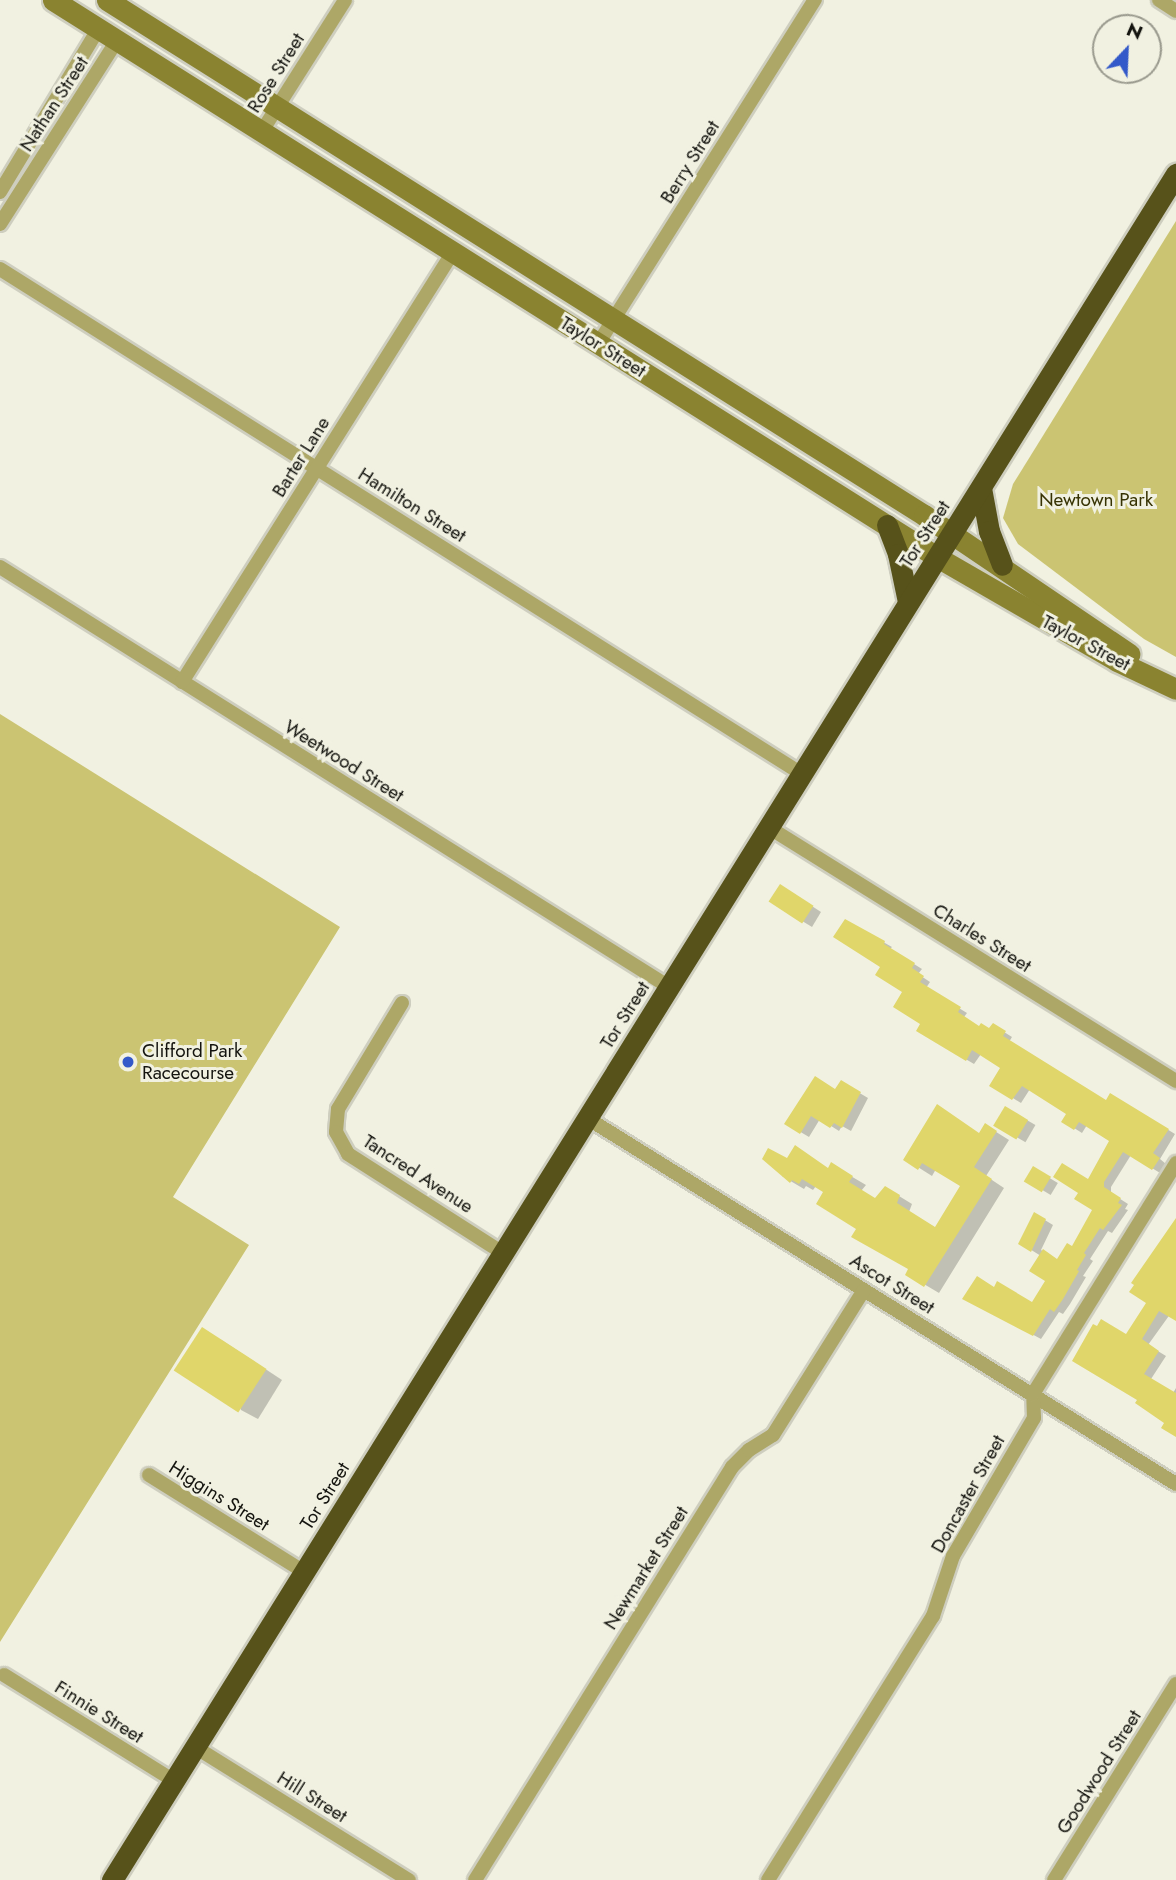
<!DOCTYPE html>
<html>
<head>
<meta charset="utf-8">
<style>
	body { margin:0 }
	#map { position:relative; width:1176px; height:1880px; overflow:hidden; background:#f1f1e1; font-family:Jost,sans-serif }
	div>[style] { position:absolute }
	.green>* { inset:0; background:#cbc472 }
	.shadow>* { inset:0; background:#0003; transform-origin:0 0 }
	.building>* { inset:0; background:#e0d66a; transform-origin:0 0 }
	.roads { filter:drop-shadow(2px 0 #cecebf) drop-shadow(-2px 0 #cecebf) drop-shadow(0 2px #cecebf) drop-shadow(0 -2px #cecebf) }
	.street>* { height:14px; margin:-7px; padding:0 7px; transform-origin:7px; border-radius:7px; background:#ada767 }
	.secondary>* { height:21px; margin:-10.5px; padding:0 10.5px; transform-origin:10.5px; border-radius:10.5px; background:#8a8330 }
	.highway>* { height:21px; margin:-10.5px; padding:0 10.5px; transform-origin:10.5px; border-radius:10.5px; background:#57521a }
	.dots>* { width:19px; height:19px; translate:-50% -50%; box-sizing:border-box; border:4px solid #f1f1e1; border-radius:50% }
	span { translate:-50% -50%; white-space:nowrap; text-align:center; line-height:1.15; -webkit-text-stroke:6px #f1f1e1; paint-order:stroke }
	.street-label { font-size:19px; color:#14140f }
	.park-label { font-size:19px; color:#373303 }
	.poi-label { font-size:19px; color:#14140f }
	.left { translate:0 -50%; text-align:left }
	.north { position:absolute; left:1092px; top:14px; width:70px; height:70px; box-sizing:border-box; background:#f1f1e1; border:2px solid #99998d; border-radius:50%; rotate:23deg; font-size:19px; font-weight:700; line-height:28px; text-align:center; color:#14140f }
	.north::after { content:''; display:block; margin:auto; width:24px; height:32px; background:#3359c9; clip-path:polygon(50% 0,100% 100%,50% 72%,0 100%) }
</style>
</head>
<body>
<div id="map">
	<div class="green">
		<div style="clip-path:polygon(1176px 221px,1176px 657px,1144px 639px,1018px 544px,1003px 518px,1013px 484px)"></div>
		<div style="clip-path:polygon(0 714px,340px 927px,173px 1197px,249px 1245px,0 1642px)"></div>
	</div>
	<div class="shadow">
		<div style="clip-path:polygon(789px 891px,821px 912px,812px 927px,771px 902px)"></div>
		<div style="clip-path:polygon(846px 921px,892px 947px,890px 949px,922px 969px,918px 974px,930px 982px,926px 988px,967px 1013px,964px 1017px,980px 1028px,990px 1030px,993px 1025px,1012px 1037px,1009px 1042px,1107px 1102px,1111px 1095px,1175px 1134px,1160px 1159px,1166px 1164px,1160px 1173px,1131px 1155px,1111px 1187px,1111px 1193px,1128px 1204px,1125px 1209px,1128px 1210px,1112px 1233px,1108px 1231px,1090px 1259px,1093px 1261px,1083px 1276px,1086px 1277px,1070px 1304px,1063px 1314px,1059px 1312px,1041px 1339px,965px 1298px,995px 1289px,1032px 1304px,1047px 1280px,1041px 1256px,1020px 1243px,1035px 1214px,1053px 1225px,1041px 1250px,1058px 1261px,1072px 1248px,1094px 1209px,1088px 1181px,1111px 1140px,1087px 1125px,1082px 1133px,1063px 1121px,1069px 1113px,1030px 1089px,1021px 1103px,992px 1085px,1003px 1067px,981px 1054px,974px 1064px,918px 1031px,923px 1024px,905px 991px)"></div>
		<div style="clip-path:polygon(841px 1082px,868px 1098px,851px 1131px,842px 1126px,839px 1131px,820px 1119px,809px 1137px,787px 1124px,836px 1091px)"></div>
		<div style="left:1006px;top:1108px;width:34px;height:20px;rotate:30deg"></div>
		<div style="clip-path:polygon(985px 1125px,1009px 1140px,986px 1176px,1004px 1188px,939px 1293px,907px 1274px,911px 1269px,859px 1228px,826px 1192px,816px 1186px,813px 1190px,806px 1186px,804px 1189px,782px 1176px,787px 1161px,829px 1169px,832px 1165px,866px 1185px,861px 1191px,876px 1200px,899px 1196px,912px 1204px,909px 1212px,936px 1228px,962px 1186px,936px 1169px,932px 1176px,905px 1159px,980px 1134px)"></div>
		<div style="left:1033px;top:1168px;width:29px;height:14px;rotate:31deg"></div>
		<div style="clip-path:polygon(1176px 1220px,1176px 1306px,1148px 1345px,1166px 1356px,1151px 1379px,1173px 1393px,1176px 1388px,1176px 1435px,1167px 1422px,1139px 1399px,1126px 1337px,1148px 1302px)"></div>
		<div style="clip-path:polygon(220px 1339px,282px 1380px,258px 1419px,241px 1410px)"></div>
	</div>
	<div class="building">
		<div style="left:780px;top:884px;width:40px;height:21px;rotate:33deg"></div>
		<div style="clip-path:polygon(845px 919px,885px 941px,884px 944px,915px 963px,912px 968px,924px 976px,920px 982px,961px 1007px,958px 1012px,979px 1026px,981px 1023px,989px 1028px,993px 1023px,1006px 1031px,1003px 1036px,1106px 1100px,1110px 1093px,1169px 1129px,1153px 1153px,1160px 1158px,1152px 1170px,1123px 1152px,1104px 1182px,1104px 1187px,1121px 1198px,1118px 1203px,1122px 1205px,1103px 1230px,1100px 1228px,1084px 1253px,1086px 1255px,1077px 1270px,1079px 1271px,1063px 1299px,1054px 1312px,1050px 1309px,1033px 1336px,962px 1299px,977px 1276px,994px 1287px,997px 1281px,1032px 1302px,1045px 1281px,1029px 1271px,1043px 1249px,1057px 1259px,1067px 1243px,1072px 1246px,1092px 1210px,1074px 1199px,1078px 1193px,1053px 1177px,1062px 1163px,1088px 1179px,1109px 1141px,1079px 1122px,1074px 1130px,1061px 1122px,1066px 1114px,1022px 1086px,1012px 1100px,989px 1086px,1000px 1068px,972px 1050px,966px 1061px,916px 1031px,920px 1024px,893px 1007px,902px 992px,875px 975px,880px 967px,833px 937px)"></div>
		<div style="clip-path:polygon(815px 1076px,835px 1089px,841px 1080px,861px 1092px,842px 1128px,834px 1123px,830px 1128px,811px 1116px,800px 1134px,784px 1124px)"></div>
		<div style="clip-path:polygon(937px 1104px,979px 1133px,985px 1123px,997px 1131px,974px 1167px,992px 1179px,924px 1287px,905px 1275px,908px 1269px,851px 1237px,856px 1229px,816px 1204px,823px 1192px,802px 1179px,799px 1184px,792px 1180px,790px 1183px,762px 1159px,768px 1148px,787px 1158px,795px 1145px,828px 1168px,831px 1162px,853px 1176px,849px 1182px,875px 1198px,885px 1186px,900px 1195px,897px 1203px,935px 1227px,960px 1186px,922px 1163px,918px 1170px,903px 1160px)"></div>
		<div style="left:1005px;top:1106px;width:27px;height:23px;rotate:31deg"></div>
		<div style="left:1033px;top:1166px;width:21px;height:18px;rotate:31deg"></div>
		<div style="clip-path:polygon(1034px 1212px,1046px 1219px,1031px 1252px,1018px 1244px)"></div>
		<div style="clip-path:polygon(1176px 1218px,1176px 1321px,1159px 1311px,1142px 1339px,1159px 1351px,1144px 1374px,1176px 1393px,1176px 1437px,1161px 1428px,1164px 1423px,1135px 1403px,1137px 1400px,1072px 1361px,1093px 1324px,1097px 1326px,1101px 1319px,1126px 1334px,1146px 1303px,1129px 1292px,1134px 1285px,1131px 1283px)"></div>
		<div style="left:202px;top:1327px;width:77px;height:52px;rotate:33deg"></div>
	</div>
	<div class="roads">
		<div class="street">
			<div style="left:1159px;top:0;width:20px;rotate:33deg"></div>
			<div style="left:262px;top:131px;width:155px;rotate:-57.6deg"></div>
			<div style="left:0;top:192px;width:192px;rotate:-58.9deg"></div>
			<div style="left:0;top:224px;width:218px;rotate:-57.5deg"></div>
			<div style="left:0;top:269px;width:948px;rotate:32.2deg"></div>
			<div style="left:598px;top:344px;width:407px;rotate:-57.8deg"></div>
			<div style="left:0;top:567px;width:790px;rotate:32.12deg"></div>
			<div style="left:182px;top:682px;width:508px;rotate:-57.78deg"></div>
			<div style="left:768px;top:827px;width:481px;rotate:31.9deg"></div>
			<div style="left:402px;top:1003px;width:124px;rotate:121.1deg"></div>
			<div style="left:338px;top:1109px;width:23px;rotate:95deg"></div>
			<div style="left:336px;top:1132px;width:25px;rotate:61deg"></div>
			<div style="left:348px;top:1154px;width:184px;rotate:32.6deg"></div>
			<div style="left:587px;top:1118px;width:693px;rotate:31.86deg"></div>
			<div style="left:149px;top:1475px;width:183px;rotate:32deg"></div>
			<div style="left:4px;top:1675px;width:200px;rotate:31.9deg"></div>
			<div style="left:195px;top:1747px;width:252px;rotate:31.9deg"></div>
			<div style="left:475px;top:1880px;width:486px;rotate:-58.1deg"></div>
			<div style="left:732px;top:1467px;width:24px;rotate:-45deg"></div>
			<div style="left:749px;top:1450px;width:28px;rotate:-32deg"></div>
			<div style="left:773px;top:1435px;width:171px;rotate:-57.9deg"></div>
			<div style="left:768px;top:1880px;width:311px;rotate:-58deg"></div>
			<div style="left:933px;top:1616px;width:63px;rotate:-71.6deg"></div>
			<div style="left:953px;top:1556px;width:160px;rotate:-59.6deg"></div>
			<div style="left:1034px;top:1418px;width:24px;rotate:-92deg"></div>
			<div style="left:1033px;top:1394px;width:272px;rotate:-58.2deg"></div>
			<div style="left:1054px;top:1880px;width:231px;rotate:-58.1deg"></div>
		</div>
		<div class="secondary">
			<div style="left:53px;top:0;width:1045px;rotate:32.21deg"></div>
			<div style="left:937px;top:557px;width:208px;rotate:30deg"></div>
			<div style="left:1117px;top:661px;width:65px;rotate:25.4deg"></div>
			<div style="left:107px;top:0;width:966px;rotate:32.23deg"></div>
			<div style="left:924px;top:515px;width:248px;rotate:34.1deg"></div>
		</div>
		<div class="highway">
			<div style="left:981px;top:488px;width:44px;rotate:79.5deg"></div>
			<div style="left:989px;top:531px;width:36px;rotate:69deg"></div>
			<div style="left:887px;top:525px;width:31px;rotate:69deg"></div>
			<div style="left:898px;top:554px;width:49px;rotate:78.2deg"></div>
			<div style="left:112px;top:1880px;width:2011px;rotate:-58.05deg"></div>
		</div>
	</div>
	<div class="dots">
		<div style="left:128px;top:1062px;background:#3359c9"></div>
	</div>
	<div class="street-label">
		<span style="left:276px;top:73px;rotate:-58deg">Rose Street</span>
		<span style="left:54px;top:104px;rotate:-57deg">Nathan Street</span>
		<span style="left:690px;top:162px;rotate:-58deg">Berry Street</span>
		<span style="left:603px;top:347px;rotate:32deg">Taylor Street</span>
		<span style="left:301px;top:457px;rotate:-58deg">Barter Lane</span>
		<span style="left:412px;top:505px;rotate:32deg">Hamilton Street</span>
		<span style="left:925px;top:534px;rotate:-57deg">Tor Street</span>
		<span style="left:1086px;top:643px;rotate:28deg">Taylor Street</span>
		<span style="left:344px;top:761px;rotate:32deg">Weetwood Street</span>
		<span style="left:982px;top:938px;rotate:32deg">Charles Street</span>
		<span style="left:625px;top:1015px;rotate:-58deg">Tor Street</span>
		<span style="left:418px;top:1174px;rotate:33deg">Tancred Avenue</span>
		<span style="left:892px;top:1284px;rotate:32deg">Ascot Street</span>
		<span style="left:968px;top:1494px;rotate:-61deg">Doncaster Street</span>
		<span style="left:219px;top:1496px;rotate:32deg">Higgins Street</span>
		<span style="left:325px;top:1496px;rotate:-58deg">Tor Street</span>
		<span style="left:646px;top:1568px;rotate:-58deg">Newmarket Street</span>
		<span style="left:99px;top:1712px;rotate:32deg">Finnie Street</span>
		<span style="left:1099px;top:1772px;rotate:-58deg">Goodwood Street</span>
		<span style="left:312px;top:1797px;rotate:32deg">Hill Street</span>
	</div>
	<div class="park-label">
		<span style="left:1096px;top:500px">Newtown Park</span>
	</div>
	<div class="poi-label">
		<span class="left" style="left:142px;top:1062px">Clifford Park<br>Racecourse</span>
	</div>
	<div class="north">N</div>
</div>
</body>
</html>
